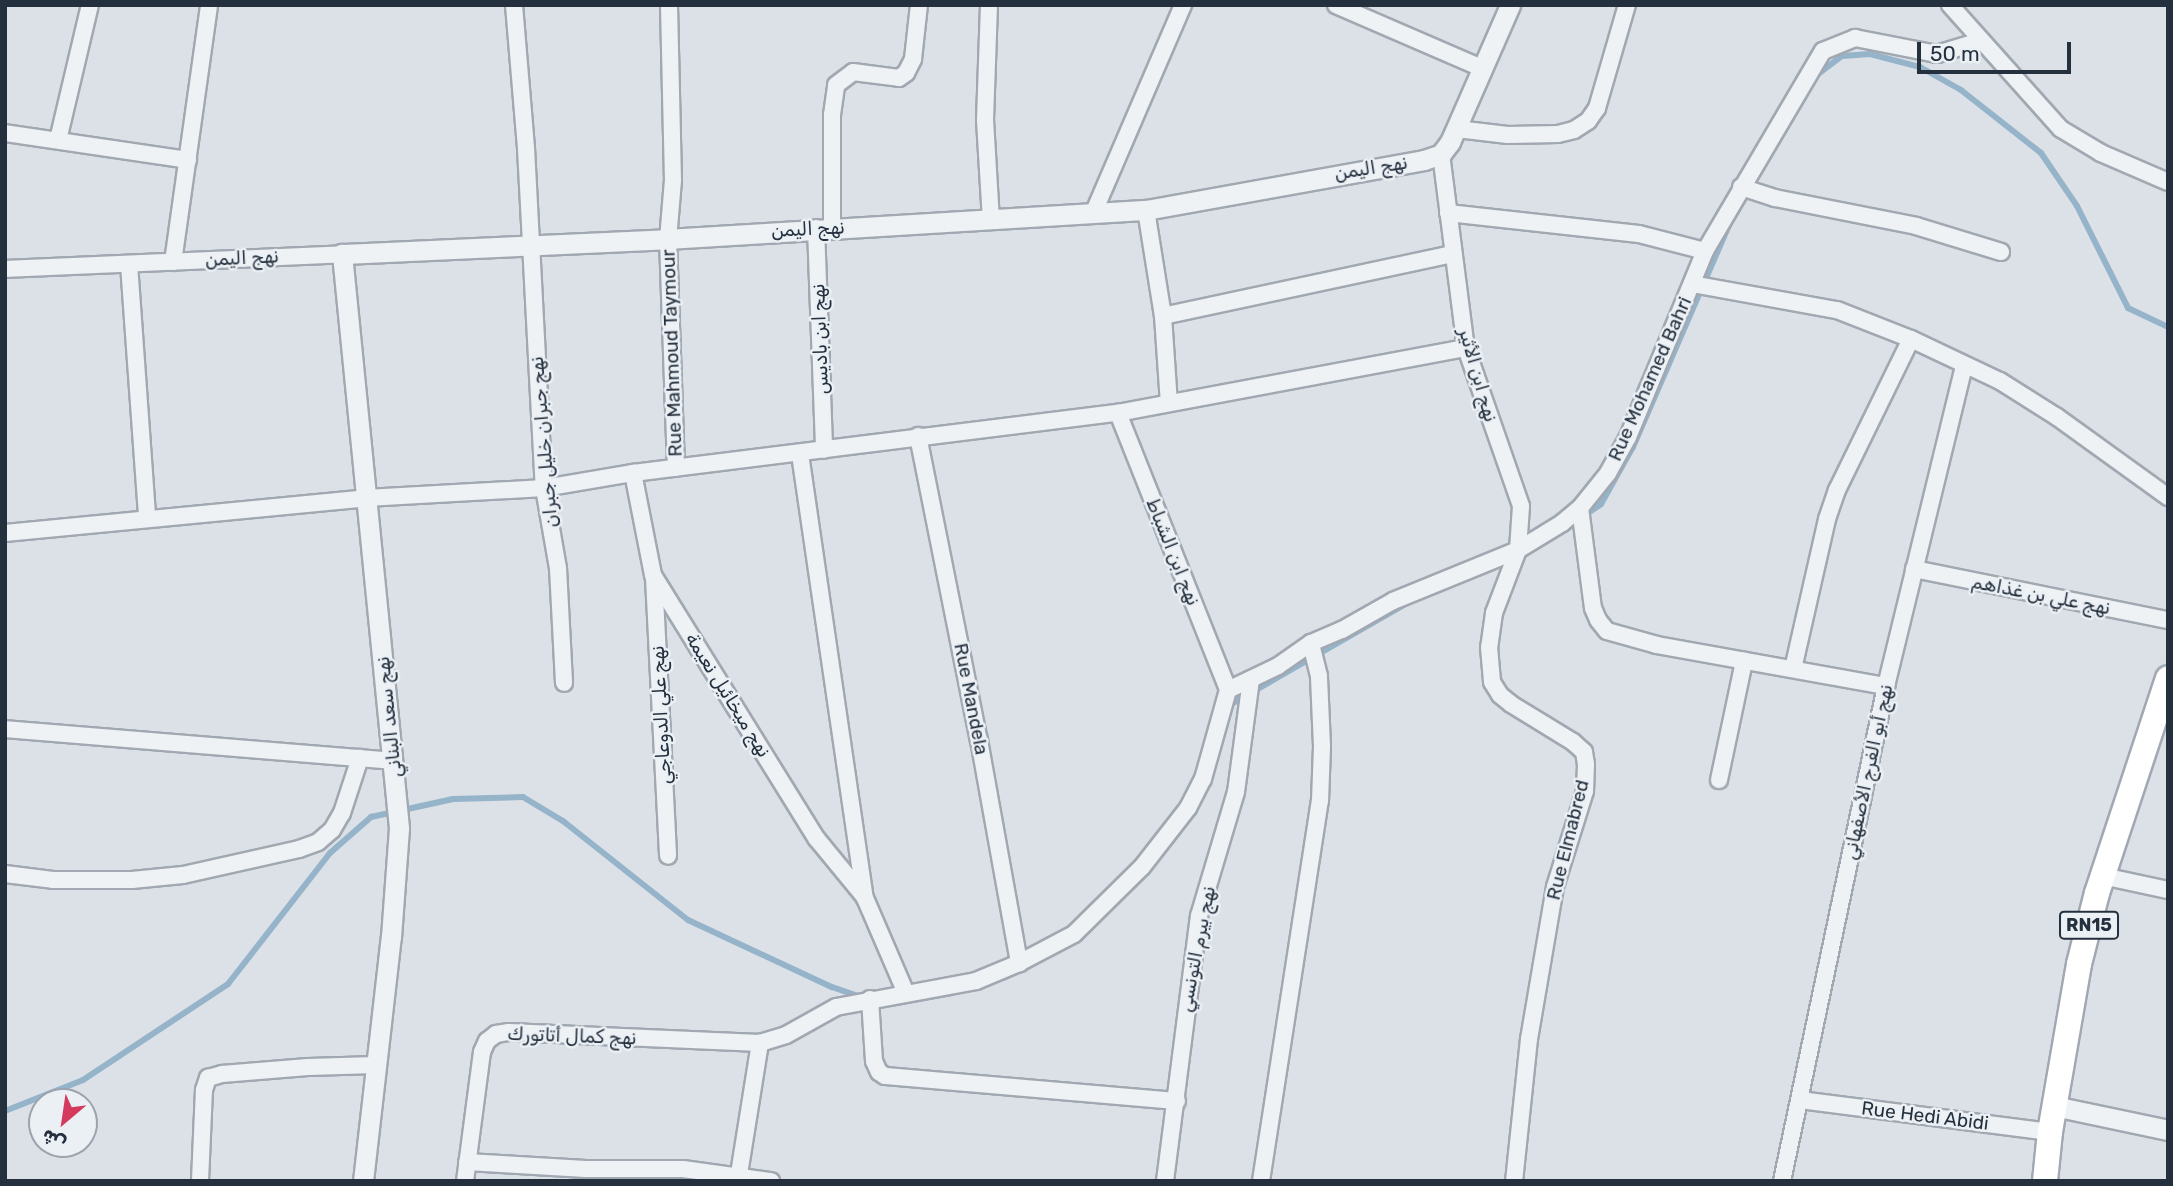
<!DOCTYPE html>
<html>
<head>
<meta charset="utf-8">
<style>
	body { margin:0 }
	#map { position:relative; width:2173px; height:1186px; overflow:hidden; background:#dce1e7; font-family:Rubik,"Noto Sans Arabic",sans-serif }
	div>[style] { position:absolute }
	.stream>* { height:6px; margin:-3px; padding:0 3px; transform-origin:3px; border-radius:3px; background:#95b3c9 }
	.roads { filter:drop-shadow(2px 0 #a1a8b1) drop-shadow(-2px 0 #a1a8b1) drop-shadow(0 2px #a1a8b1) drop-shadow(0 -2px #a1a8b1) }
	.minor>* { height:16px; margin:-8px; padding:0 8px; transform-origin:8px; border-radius:8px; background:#eff2f5 }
	.tertiary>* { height:19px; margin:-9.5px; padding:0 9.5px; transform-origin:9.5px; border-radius:9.5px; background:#eff2f5 }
	.primary>* { height:24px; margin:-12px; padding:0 12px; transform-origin:12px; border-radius:12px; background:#fff }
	span { translate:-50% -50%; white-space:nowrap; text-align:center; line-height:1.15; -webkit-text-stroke:5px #ebf0f5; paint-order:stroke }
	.shield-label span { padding:2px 5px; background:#ebf0f5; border:2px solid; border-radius:5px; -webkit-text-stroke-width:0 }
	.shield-label { font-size:18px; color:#25303e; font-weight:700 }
	.street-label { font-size:19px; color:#25303e }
	.frame { position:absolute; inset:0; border:7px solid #25303e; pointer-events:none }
	.north { position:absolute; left:28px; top:1088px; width:70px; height:70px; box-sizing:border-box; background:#ebf0f5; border:2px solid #9ca3ac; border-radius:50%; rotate:209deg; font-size:19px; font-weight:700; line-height:28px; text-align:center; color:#25303e }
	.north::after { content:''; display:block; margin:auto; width:24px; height:32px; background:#d4395e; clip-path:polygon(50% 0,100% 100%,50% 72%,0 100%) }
	.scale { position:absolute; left:1917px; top:42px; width:154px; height:32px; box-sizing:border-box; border:4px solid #25303e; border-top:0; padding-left:9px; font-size:21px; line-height:24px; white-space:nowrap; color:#25303e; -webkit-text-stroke:5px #ebf0f5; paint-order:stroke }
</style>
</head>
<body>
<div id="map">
	<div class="stream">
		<div style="left:1814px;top:77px;width:35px;rotate:-37deg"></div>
		<div style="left:1842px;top:56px;width:28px;rotate:-4deg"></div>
		<div style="left:1870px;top:54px;width:52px;rotate:14.6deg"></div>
		<div style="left:1920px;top:67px;width:47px;rotate:29.3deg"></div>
		<div style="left:1961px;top:90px;width:102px;rotate:38.2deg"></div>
		<div style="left:2041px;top:153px;width:64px;rotate:55.8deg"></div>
		<div style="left:2077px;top:206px;width:114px;rotate:63.4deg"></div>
		<div style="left:2128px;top:308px;width:44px;rotate:25.4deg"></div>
		<div style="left:1582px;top:517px;width:23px;rotate:-34deg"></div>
		<div style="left:1601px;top:504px;width:65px;rotate:-60.7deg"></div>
		<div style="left:1633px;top:447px;width:244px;rotate:-66.6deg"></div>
		<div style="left:1228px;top:706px;width:207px;rotate:-29.9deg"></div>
		<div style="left:1003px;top:978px;width:27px;rotate:-24deg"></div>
		<div style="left:891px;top:1004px;width:62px;rotate:-10.2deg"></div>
		<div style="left:5px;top:1111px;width:84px;rotate:-21.7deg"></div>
		<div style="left:83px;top:1080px;width:174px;rotate:-33.5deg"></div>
		<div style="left:228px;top:984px;width:166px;rotate:-52.1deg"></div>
		<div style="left:330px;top:853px;width:55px;rotate:-41.3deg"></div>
		<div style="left:371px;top:817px;width:84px;rotate:-12.4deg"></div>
		<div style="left:453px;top:799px;width:70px;rotate:-1.6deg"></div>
		<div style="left:523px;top:797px;width:47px;rotate:31deg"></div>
		<div style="left:563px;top:821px;width:159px;rotate:38.4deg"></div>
		<div style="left:688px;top:920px;width:159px;rotate:25deg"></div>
		<div style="left:832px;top:987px;width:34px;rotate:19deg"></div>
	</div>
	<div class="roads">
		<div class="minor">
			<div style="left:514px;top:5px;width:144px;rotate:85.2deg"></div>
			<div style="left:526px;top:148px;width:340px;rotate:87deg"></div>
			<div style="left:544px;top:488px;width:81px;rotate:80.1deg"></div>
			<div style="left:558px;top:568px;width:115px;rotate:87deg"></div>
			<div style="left:669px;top:5px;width:175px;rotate:88.7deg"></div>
			<div style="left:673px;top:180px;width:59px;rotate:94.8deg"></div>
			<div style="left:668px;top:239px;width:229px;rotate:88deg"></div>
			<div style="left:989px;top:5px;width:115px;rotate:92deg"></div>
			<div style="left:985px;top:120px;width:101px;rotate:86.6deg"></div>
			<div style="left:1336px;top:5px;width:161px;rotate:23.4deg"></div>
			<div style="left:1950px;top:5px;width:166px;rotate:48.2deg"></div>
			<div style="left:2061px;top:129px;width:47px;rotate:31deg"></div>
			<div style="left:2101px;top:153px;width:73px;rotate:23.4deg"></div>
			<div style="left:1457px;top:129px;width:51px;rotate:6.7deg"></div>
			<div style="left:1508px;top:135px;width:50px;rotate:-1.1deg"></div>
			<div style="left:1558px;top:134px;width:16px;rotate:-14deg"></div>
			<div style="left:1574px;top:130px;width:17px;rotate:-33deg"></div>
			<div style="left:1588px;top:121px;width:16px;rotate:-55deg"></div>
			<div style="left:1597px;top:108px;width:107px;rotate:-73.8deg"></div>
			<div style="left:5px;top:133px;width:185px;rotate:8.4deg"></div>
			<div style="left:58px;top:140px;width:139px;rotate:-76.7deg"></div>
			<div style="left:1441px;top:154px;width:196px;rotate:82.7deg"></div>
			<div style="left:1466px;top:348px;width:167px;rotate:70.8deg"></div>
			<div style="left:1521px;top:506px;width:44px;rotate:93.9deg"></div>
			<div style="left:1518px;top:550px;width:67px;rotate:110.9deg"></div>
			<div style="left:1494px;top:613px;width:34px;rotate:98deg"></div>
			<div style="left:1489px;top:647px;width:35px;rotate:85deg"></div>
			<div style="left:1492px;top:682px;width:15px;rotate:58deg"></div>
			<div style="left:1500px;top:695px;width:14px;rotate:39deg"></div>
			<div style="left:1511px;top:704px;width:73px;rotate:31.5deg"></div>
			<div style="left:1573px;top:742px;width:15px;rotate:42deg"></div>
			<div style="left:1584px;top:752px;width:12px;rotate:81deg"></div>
			<div style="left:1586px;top:764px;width:27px;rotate:92deg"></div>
			<div style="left:1585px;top:791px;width:101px;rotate:107.4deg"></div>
			<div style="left:1555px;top:887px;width:154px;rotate:99.7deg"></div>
			<div style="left:1529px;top:1039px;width:143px;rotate:96deg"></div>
			<div style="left:1741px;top:187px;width:36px;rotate:18deg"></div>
			<div style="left:1775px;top:198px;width:144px;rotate:11.2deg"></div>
			<div style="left:1916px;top:226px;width:89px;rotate:17deg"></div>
			<div style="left:1146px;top:210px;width:107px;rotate:80.9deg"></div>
			<div style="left:1163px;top:316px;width:87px;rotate:86.1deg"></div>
			<div style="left:1448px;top:213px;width:192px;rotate:6.3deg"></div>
			<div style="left:1639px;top:234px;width:68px;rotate:14.4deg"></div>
			<div style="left:1093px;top:214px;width:228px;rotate:-66.7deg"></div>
			<div style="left:816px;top:228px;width:222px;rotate:87.9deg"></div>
			<div style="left:832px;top:229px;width:114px;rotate:-90deg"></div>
			<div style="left:832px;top:115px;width:30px;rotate:-82deg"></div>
			<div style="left:836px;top:85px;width:21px;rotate:-37deg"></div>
			<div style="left:853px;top:72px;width:46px;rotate:7.4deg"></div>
			<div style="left:899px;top:78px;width:9px;rotate:-36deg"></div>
			<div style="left:906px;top:73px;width:16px;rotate:-63deg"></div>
			<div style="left:913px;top:59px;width:54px;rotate:-83.7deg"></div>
			<div style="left:173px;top:262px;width:260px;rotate:-82deg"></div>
			<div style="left:129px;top:264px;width:255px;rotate:85.9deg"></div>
			<div style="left:5px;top:269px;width:337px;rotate:-2.5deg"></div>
			<div style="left:1692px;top:284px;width:147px;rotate:10.2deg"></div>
			<div style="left:1837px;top:310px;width:79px;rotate:21.4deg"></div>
			<div style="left:1911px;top:339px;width:98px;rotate:25.3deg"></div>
			<div style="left:2000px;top:381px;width:67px;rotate:32.3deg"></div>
			<div style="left:2057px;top:417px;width:137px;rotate:35.8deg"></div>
			<div style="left:1163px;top:316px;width:297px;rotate:-12.1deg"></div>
			<div style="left:1118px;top:413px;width:298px;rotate:68.3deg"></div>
			<div style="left:918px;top:436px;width:310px;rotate:78.7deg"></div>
			<div style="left:979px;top:740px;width:227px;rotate:79.8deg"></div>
			<div style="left:800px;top:454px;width:449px;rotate:81.7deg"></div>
			<div style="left:865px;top:898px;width:103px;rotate:66.7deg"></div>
			<div style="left:633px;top:473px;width:104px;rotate:78.9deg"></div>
			<div style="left:653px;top:575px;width:311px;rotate:58.2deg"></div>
			<div style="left:817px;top:839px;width:72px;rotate:50.6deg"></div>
			<div style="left:1580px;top:508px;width:101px;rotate:82.6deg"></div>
			<div style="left:1593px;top:608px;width:13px;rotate:67deg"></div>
			<div style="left:1598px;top:620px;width:14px;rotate:51deg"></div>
			<div style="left:1607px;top:631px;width:52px;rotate:15.6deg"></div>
			<div style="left:1657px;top:645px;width:233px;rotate:10.2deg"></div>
			<div style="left:5px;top:533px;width:363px;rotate:-5.5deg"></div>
			<div style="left:366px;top:498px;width:178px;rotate:-3.2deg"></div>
			<div style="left:544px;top:488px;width:90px;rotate:-9.6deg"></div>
			<div style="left:633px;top:473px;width:489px;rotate:-7.1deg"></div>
			<div style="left:1118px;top:413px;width:354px;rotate:-10.6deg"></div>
			<div style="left:1914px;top:569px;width:259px;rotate:11.4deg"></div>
			<div style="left:654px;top:578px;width:278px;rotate:87.1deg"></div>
			<div style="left:1793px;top:669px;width:154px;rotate:-77.2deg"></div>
			<div style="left:1827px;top:519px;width:31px;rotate:-71deg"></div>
			<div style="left:1837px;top:490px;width:168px;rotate:-63.9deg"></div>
			<div style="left:1228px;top:690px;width:55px;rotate:-25.6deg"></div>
			<div style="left:1278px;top:666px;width:40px;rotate:-34.9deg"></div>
			<div style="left:1311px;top:643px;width:34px;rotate:-23deg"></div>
			<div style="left:1342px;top:630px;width:59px;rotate:-29.6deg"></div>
			<div style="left:1393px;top:601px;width:135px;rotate:-22.2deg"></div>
			<div style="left:1518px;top:550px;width:52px;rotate:-31.5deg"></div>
			<div style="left:1562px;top:523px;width:23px;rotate:-40deg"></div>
			<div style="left:1580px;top:508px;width:45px;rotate:-51.3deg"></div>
			<div style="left:1608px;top:473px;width:41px;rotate:-60.9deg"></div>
			<div style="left:1628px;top:437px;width:201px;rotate:-67.5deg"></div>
			<div style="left:1705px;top:251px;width:232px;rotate:-59.5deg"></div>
			<div style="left:1823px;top:51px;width:35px;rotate:-22deg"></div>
			<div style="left:1855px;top:38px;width:84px;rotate:11deg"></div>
			<div style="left:1937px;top:54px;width:45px;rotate:-16.8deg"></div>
			<div style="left:5px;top:729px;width:389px;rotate:4.7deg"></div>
			<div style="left:1719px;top:780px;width:122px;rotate:-78.1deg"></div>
			<div style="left:5px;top:874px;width:48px;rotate:7.1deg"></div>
			<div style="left:53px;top:880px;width:79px"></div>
			<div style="left:132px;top:880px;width:51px;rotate:-5.6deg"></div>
			<div style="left:183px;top:875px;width:119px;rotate:-12.6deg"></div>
			<div style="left:299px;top:849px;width:20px;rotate:-20deg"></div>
			<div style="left:318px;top:842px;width:18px;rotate:-41deg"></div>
			<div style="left:332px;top:830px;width:20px;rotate:-60deg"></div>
			<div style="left:342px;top:813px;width:58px;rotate:-71.9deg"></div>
			<div style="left:2103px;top:876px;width:66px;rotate:12.2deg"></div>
			<div style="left:870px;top:999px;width:62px;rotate:86.3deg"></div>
			<div style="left:874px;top:1061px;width:12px;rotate:66deg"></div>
			<div style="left:879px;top:1072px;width:7px;rotate:34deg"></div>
			<div style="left:885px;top:1076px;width:293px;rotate:4.9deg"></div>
			<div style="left:1800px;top:1100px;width:252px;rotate:7.3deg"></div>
			<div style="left:467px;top:1162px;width:119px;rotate:3.4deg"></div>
			<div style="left:586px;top:1169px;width:97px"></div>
			<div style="left:683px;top:1169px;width:89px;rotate:7.8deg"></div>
			<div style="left:739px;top:1174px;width:133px;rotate:-80.9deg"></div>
			<div style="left:200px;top:1181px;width:91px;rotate:-87.5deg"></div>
			<div style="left:204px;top:1090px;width:13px;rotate:-72deg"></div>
			<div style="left:208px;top:1078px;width:15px;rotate:-16deg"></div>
			<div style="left:222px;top:1074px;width:86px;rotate:-4.7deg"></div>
			<div style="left:308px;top:1067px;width:68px;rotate:-1.7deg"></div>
			<div style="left:465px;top:1181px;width:130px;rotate:-82.5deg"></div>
			<div style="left:482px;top:1052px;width:12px;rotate:-66deg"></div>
			<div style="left:487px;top:1041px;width:11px;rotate:-38deg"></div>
			<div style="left:496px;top:1034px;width:13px;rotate:-9deg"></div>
			<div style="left:509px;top:1032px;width:251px;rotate:2.5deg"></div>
			<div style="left:760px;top:1043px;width:27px;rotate:-17deg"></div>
			<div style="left:786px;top:1035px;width:57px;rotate:-29.2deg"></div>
			<div style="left:836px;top:1007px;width:142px;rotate:-10.5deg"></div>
			<div style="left:976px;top:981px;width:47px;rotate:-22.7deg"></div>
			<div style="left:1019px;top:963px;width:62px;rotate:-27.8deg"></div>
			<div style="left:1074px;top:934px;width:95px;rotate:-44.6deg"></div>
			<div style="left:1142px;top:867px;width:75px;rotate:-52.1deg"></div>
			<div style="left:1188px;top:808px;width:33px;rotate:-63deg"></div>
			<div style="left:1203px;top:779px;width:92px;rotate:-74.3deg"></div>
			<div style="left:1165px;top:1181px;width:267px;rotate:-82.7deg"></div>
			<div style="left:1199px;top:916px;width:129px;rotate:-73.4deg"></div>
			<div style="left:1236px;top:792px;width:114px;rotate:-82.4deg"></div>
			<div style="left:1261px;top:1181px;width:385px;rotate:-81.2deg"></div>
			<div style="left:1320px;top:801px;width:55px;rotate:-87.9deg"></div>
			<div style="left:1322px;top:746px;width:70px;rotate:-92.5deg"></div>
			<div style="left:1319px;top:676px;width:34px;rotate:-104deg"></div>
			<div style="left:1782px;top:1181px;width:506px;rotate:-78.13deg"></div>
			<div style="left:1886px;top:686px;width:329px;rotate:-76.3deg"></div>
		</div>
		<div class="tertiary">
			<div style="left:2054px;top:1106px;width:116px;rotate:11.9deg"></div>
			<div style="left:363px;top:1181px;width:246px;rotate:-83.5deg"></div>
			<div style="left:391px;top:937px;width:109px;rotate:-85.8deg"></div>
			<div style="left:399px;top:828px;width:577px;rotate:-95.67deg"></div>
			<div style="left:342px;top:254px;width:326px;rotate:-2.6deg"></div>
			<div style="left:668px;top:239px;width:479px;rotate:-3.5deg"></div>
			<div style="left:1146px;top:210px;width:282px;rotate:-10.2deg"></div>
			<div style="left:1424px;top:160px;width:18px;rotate:-19deg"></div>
			<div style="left:1441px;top:154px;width:15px;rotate:-53deg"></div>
			<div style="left:1450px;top:142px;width:150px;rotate:-66.3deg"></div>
		</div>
		<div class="primary">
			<div style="left:2045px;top:1181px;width:49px;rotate:-84.2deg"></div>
			<div style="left:2050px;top:1132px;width:170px;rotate:-80.2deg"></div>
			<div style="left:2079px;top:964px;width:73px;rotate:-75.8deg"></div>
			<div style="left:2097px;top:893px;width:226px;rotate:-71.7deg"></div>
		</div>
	</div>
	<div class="shield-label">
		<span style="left:2089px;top:925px">RN15</span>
	</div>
	<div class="street-label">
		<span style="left:1371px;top:168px;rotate:-9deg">نهج اليمن</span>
		<span style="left:808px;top:229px;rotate:-3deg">نهج اليمن</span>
		<span style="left:242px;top:258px;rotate:-3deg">نهج اليمن</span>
		<span style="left:820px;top:339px;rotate:-92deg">نهج ابن باديس</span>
		<span style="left:672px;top:353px;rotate:-92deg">Rue Mahmoud Taymour</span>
		<span style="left:1478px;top:375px;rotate:74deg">نهج ابن الأثير</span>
		<span style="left:1650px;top:379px;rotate:-66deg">Rue Mohamed Bahri</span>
		<span style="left:544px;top:442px;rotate:-95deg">نهج جبران خليل جبران</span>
		<span style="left:1173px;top:552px;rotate:68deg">نهج ابن الشباط</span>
		<span style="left:2041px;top:595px;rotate:11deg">نهج علي بن غذاهم</span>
		<span style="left:728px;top:695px;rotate:58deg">نهج ميخائيل نعيمة</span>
		<span style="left:971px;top:699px;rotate:79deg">Rue Mandela</span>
		<span style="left:661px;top:715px;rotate:-93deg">نهج علي الدوعاجي</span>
		<span style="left:389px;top:717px;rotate:-96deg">نهج سعد البناني</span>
		<span style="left:1868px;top:772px;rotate:-78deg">نهج أبو الفرج الأصفهاني</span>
		<span style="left:1568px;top:840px;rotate:-76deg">Rue Elmabred</span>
		<span style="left:1197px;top:949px;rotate:-79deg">نهج بيرم التونسي</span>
		<span style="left:572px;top:1036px;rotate:2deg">نهج كمال أتاتورك</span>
		<span style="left:1925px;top:1116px;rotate:7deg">Rue Hedi Abidi</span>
	</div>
	<div class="frame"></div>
	<div class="north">ش</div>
	<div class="scale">50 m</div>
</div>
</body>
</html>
